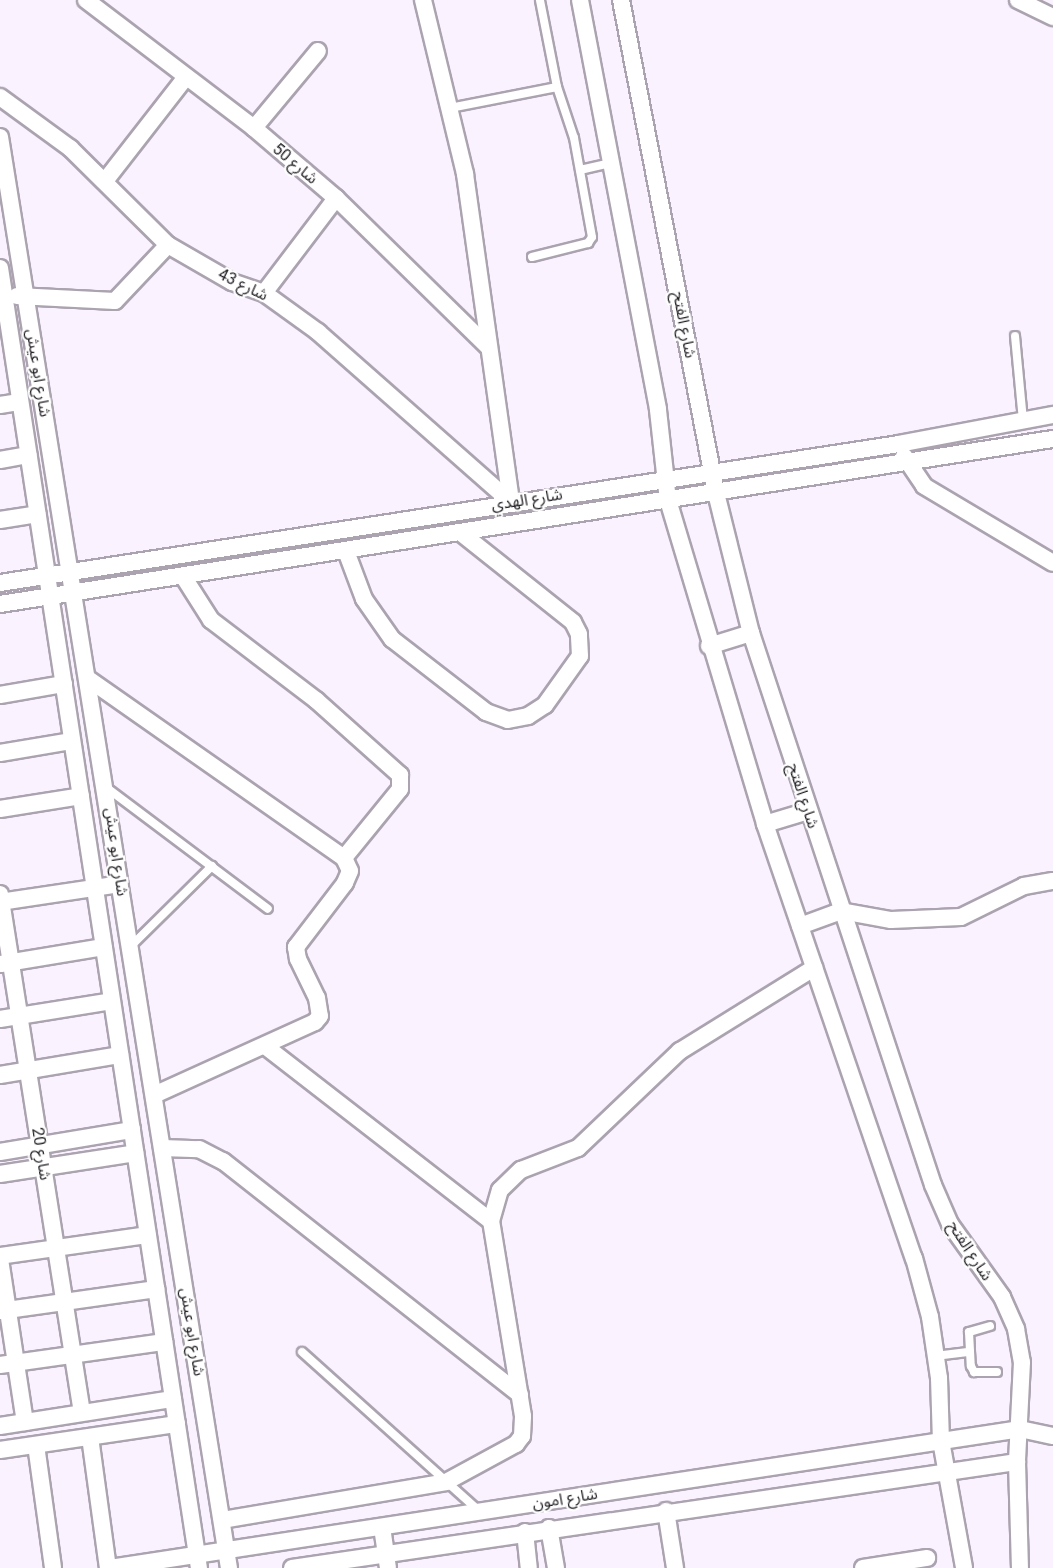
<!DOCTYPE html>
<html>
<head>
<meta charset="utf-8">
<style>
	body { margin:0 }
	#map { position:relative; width:1053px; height:1568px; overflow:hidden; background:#faf2ff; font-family:Roboto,"Noto Sans Arabic",sans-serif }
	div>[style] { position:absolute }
	.roads { filter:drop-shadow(2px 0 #aba3af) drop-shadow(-2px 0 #aba3af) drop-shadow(0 2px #aba3af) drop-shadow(0 -2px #aba3af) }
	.lane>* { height:8px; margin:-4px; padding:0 4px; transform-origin:4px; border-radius:4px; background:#fff }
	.street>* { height:16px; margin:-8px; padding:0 8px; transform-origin:8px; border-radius:8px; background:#fff }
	span { translate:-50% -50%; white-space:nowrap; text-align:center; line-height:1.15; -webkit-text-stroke:4.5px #fff; paint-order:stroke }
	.street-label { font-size:16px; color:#211e23 }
</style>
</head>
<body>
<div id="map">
	<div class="roads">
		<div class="lane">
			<div style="left:450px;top:108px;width:109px;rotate:-11.1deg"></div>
			<div style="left:580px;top:170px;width:32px;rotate:-13deg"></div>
			<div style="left:532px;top:257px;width:58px;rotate:-14deg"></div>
			<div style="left:588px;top:243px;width:7px;rotate:-56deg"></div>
			<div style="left:592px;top:237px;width:101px;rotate:-100.3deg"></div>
			<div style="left:574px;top:138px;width:54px;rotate:-108.4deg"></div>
			<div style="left:557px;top:87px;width:89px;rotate:-101.1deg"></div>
			<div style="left:1015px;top:336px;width:84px;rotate:84.6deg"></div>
			<div style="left:107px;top:788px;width:201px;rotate:36.9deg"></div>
			<div style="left:131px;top:946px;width:114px;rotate:-44.6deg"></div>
			<div style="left:990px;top:1326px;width:22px;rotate:164deg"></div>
			<div style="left:969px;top:1332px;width:34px;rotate:87deg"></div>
			<div style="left:971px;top:1366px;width:7px;rotate:63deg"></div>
			<div style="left:974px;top:1372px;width:23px"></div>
			<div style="left:302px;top:1352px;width:237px;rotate:41.9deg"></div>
			<div style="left:935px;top:1356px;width:35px;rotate:-7deg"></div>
		</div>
		<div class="street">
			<div style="left:86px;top:0;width:211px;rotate:37.3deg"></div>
			<div style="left:254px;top:128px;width:108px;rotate:40.5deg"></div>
			<div style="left:336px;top:198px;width:213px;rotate:44.4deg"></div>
			<div style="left:423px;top:0;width:179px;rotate:76.4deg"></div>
			<div style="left:465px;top:174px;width:331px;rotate:82deg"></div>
			<div style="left:580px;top:0;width:417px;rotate:79.2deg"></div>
			<div style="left:658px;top:410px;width:91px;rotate:83.7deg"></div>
			<div style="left:668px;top:500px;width:338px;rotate:73.3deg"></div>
			<div style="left:765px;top:824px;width:459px;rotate:71.1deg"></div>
			<div style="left:914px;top:1258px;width:61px;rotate:74.8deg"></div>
			<div style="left:930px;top:1317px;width:62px;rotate:81.6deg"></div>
			<div style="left:939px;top:1378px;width:63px;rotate:88.2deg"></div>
			<div style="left:941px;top:1441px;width:129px;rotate:79.7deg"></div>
			<div style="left:621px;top:0;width:502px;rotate:79.09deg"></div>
			<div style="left:716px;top:493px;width:144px;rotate:76deg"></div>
			<div style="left:751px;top:633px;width:581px;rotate:71.75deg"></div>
			<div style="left:933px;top:1185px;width:43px;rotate:66.4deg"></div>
			<div style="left:950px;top:1224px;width:90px;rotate:54.5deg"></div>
			<div style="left:1002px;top:1297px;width:35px;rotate:66deg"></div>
			<div style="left:1016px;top:1329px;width:34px;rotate:80deg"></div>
			<div style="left:1022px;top:1362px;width:100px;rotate:92.9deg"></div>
			<div style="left:1017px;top:1462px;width:106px;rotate:88.4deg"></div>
			<div style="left:1018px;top:0;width:39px;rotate:26deg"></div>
			<div style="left:0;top:97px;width:87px;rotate:36.1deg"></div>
			<div style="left:70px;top:148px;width:138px;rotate:44.7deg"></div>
			<div style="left:168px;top:245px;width:74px;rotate:30deg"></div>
			<div style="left:232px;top:282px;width:34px;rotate:19deg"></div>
			<div style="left:264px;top:293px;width:67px;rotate:35.8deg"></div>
			<div style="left:318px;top:332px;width:257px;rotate:41.4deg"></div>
			<div style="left:254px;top:128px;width:100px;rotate:-50.3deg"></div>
			<div style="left:0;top:137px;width:1449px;rotate:80.91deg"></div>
			<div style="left:105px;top:181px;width:132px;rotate:-52.1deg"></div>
			<div style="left:0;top:268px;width:1315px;rotate:81.3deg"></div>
			<div style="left:264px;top:293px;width:119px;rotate:-52.8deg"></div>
			<div style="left:17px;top:296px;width:98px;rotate:2.9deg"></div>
			<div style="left:115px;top:301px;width:77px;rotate:-46.6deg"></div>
			<div style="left:0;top:405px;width:20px;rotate:-9deg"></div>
			<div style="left:904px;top:456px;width:36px;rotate:56deg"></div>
			<div style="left:924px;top:486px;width:150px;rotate:30.8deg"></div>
			<div style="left:0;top:460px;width:29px;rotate:-10deg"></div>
			<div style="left:0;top:520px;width:38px;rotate:-9deg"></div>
			<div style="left:346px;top:551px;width:51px;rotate:69.4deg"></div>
			<div style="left:364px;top:599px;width:49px;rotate:55deg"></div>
			<div style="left:392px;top:639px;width:119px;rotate:37.8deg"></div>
			<div style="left:486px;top:712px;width:23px;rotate:20deg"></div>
			<div style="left:508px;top:720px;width:20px;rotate:-11deg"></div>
			<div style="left:528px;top:716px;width:20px;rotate:-33deg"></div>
			<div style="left:545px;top:705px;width:60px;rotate:-54.5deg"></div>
			<div style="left:580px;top:656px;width:22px;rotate:-93deg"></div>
			<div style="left:579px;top:634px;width:13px;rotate:-117deg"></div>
			<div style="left:573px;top:622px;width:143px;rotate:-141.5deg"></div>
			<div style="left:183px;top:576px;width:52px;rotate:57.5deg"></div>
			<div style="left:211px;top:620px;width:132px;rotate:37.3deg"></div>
			<div style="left:316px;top:700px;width:113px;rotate:41.8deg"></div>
			<div style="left:400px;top:775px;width:14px;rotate:90deg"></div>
			<div style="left:400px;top:789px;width:89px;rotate:129.1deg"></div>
			<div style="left:0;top:583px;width:910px;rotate:-8.79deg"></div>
			<div style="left:899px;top:444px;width:157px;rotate:-10.7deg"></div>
			<div style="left:0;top:604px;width:1066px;rotate:-8.91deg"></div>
			<div style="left:709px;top:646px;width:44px;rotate:-17.2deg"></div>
			<div style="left:87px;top:678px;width:314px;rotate:35deg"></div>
			<div style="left:344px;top:858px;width:14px;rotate:65deg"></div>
			<div style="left:350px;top:871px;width:13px;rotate:113deg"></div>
			<div style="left:345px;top:883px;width:81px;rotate:127.4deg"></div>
			<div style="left:296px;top:947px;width:12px;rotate:81deg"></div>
			<div style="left:298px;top:959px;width:43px;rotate:64deg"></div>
			<div style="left:317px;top:998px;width:18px;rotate:81deg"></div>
			<div style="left:320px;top:1016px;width:8px;rotate:130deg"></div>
			<div style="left:315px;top:1022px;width:177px;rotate:155.6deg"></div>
			<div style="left:0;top:695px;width:65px;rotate:-9.8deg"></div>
			<div style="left:0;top:753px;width:73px;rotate:-9.5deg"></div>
			<div style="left:0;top:809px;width:82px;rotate:-9.1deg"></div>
			<div style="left:765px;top:824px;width:45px;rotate:-16.8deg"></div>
			<div style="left:0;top:894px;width:525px;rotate:81.02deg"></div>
			<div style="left:0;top:902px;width:121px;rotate:-8.5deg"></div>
			<div style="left:800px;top:926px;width:44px;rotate:-20.1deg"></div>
			<div style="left:841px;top:911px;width:51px;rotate:10.2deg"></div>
			<div style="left:891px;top:920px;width:70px;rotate:-2.5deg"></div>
			<div style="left:961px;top:917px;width:70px;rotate:-26.2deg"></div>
			<div style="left:1024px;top:886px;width:29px;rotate:-10deg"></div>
			<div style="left:1px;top:964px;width:104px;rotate:-9.4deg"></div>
			<div style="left:0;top:1019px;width:113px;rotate:-9.1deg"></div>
			<div style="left:265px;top:1046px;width:286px;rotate:37.8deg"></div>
			<div style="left:0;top:1075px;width:122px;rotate:-9.5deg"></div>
			<div style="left:162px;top:1148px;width:37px;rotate:2deg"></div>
			<div style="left:199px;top:1149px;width:27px;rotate:27deg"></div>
			<div style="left:223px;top:1161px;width:378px;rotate:38.2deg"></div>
			<div style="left:0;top:1152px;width:134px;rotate:-9.5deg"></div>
			<div style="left:0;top:1174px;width:137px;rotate:-8.8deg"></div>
			<div style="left:0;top:1256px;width:149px;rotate:-8.1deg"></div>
			<div style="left:0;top:1259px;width:165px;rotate:81.3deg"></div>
			<div style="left:0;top:1311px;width:158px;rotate:-8deg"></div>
			<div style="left:0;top:1365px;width:166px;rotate:-8deg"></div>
			<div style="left:0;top:1426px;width:175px;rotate:-8.9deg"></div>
			<div style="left:90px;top:1437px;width:132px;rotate:82.2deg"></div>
			<div style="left:36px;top:1445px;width:124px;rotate:82.1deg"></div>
			<div style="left:0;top:1450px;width:179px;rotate:-8.4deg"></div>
			<div style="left:666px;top:1511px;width:58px;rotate:81deg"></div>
			<div style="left:222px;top:1520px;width:227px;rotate:-9.6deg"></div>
			<div style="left:446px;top:1482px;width:80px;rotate:-28.5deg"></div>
			<div style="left:516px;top:1444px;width:10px;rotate:-53deg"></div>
			<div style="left:522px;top:1436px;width:20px;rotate:-87deg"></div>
			<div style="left:523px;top:1416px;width:198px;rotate:-99.3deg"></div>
			<div style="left:491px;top:1221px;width:32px;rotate:-74deg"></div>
			<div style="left:500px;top:1190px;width:29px;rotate:-44deg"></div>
			<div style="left:521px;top:1170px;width:61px;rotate:-21.1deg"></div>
			<div style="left:578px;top:1148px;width:141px;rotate:-43.6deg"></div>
			<div style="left:680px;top:1051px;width:158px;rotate:-31.8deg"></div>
			<div style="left:382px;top:1527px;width:41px;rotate:81.7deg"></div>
			<div style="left:549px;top:1528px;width:41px;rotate:80.1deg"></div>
			<div style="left:525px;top:1532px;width:36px;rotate:84deg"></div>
			<div style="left:110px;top:1568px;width:921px;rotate:-8.68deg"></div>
			<div style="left:1020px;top:1429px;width:34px;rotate:12deg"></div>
			<div style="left:292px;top:1568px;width:733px;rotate:-8.32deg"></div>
			<div style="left:863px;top:1568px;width:65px;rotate:-8.9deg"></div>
		</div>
	</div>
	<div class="street-label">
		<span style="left:295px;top:164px;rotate:40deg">شارع 50</span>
		<span style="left:243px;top:285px;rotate:26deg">شارع 43</span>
		<span style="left:684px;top:325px;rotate:79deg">شارع الفتح</span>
		<span style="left:38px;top:373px;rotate:81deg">شارع ابو عيش</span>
		<span style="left:527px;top:500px;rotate:-9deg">شارع الهدي</span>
		<span style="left:803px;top:796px;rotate:72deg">شارع الفتح</span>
		<span style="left:116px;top:852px;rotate:82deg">شارع ابو عيش</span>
		<span style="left:41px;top:1154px;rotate:81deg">شارع 20</span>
		<span style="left:970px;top:1251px;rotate:57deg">شارع الفتح</span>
		<span style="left:192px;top:1332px;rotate:81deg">شارع ابو عيش</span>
		<span style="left:565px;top:1499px;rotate:-9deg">شارع امون</span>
	</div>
</div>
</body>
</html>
